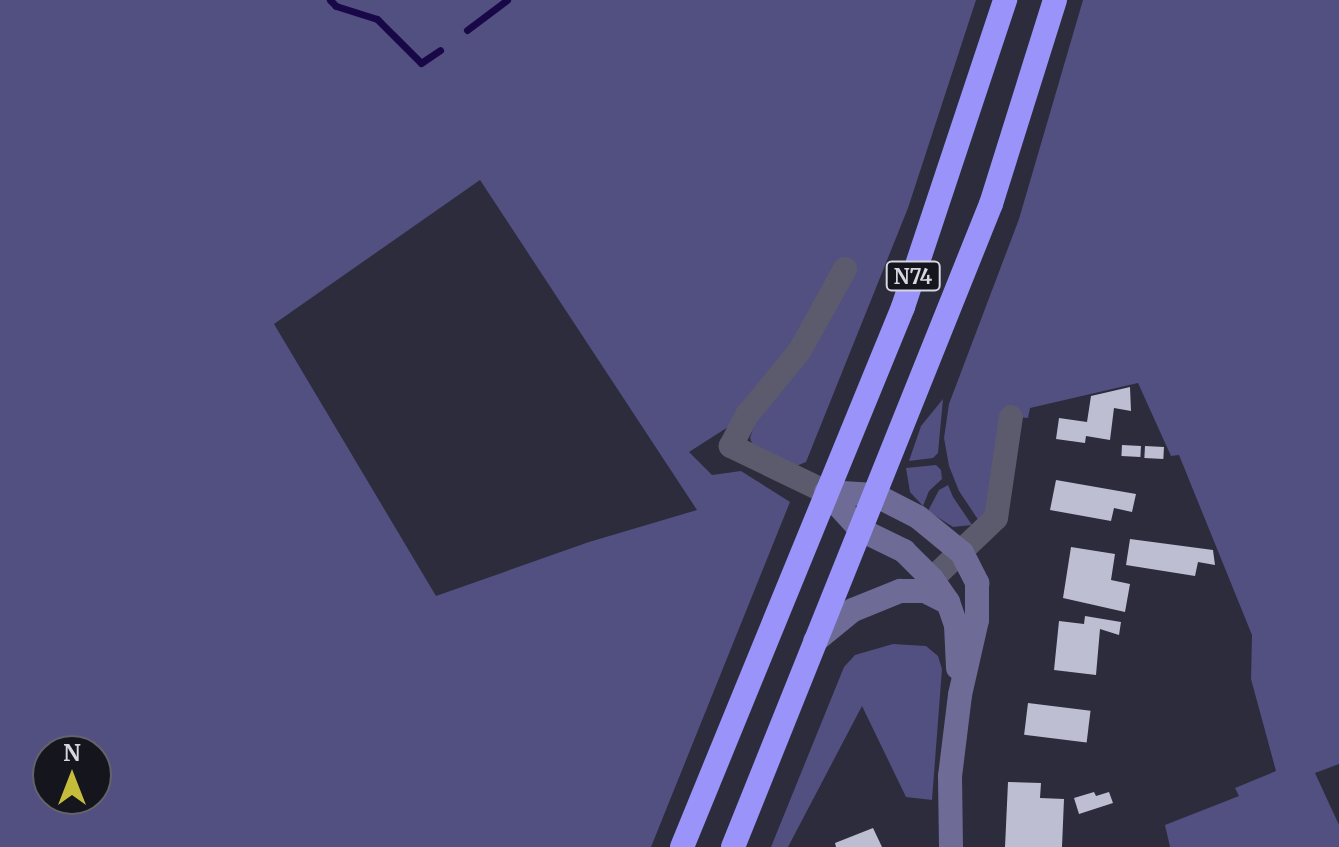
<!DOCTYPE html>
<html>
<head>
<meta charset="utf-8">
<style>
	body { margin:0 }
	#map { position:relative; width:1339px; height:847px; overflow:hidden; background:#2c2c3c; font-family:Merriweather,serif }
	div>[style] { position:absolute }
	.green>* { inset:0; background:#524f81 }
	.stream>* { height:7px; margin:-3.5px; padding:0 3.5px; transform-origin:3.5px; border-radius:3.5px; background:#190848 }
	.building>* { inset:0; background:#bebed3; transform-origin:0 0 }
	.street>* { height:24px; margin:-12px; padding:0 12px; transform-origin:12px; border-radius:12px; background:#5b5b6d }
	.secondary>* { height:24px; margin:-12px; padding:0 12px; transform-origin:12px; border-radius:12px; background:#6e6c97 }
	.highway>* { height:24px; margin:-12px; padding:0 12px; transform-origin:12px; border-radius:12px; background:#9993fa }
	span { translate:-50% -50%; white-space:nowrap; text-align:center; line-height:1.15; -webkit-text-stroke:8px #15161d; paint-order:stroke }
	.shield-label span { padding:2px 6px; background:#15161d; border:2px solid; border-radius:6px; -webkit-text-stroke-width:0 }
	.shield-label { font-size:20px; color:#d7d7e1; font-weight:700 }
	.north { position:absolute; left:32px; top:735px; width:80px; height:80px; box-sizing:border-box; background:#15161d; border:2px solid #63636b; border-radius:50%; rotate:0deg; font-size:22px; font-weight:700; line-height:32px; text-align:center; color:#d7d7e1 }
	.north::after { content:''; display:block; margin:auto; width:28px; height:36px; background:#c6bc3c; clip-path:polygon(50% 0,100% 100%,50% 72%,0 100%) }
</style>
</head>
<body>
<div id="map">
	<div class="green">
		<div style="clip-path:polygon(evenodd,0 0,976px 0,908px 208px,806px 462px,794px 467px,755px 451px,750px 438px,756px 419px,750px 413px,689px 452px,712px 475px,741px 471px,790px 502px,651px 847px,0 847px,0 0,480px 180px,697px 510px,589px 542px,436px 596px,274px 324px,480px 180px,0 0,48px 751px,96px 751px,96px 799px,48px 799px,48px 751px)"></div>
		<div style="clip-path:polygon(1083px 0,1339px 0,1339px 764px,1315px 773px,1339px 825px,1339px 847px,1170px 847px,1165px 825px,1239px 796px,1235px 788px,1276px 771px,1251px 679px,1252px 635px,1179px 455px,1171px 456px,1138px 383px,1030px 408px,1028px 418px,1001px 415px,987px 513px,979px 521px,959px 491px,949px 466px,944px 438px,949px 404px,1019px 219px)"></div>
		<div style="clip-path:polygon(943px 399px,938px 453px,933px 458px,909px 461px,921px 426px)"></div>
		<div style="clip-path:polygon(936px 465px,941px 470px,942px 479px,929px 491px,923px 506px,910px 492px,906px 468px)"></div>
		<div style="clip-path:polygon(948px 485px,953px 497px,972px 525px,953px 527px,928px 511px,939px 490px)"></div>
		<div style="clip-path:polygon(893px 644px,926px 646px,938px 656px,942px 669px,932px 800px,906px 797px,862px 706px,788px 847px,771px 847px,844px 667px,855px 655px)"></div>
	</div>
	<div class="stream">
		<div style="left:330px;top:0;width:8px;rotate:45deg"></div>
		<div style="left:336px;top:6px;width:43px;rotate:17.6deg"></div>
		<div style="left:377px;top:19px;width:62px;rotate:45deg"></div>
		<div style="left:421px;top:63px;width:23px;rotate:-34deg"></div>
		<div style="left:467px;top:30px;width:50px;rotate:-36.9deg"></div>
	</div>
	<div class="building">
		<div style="clip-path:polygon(1130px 387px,1131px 411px,1114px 408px,1110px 440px,1086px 436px,1085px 443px,1056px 439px,1059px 418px,1087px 422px,1091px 396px)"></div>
		<div style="left:1122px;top:445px;width:19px;height:11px;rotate:3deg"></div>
		<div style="left:1145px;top:446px;width:19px;height:12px;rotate:3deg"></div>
		<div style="clip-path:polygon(1056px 480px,1136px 494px,1132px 512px,1114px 508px,1111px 521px,1050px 510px)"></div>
		<div style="clip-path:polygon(1130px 539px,1213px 550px,1215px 565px,1198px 562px,1195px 576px,1126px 565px)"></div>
		<div style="clip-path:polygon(1071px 547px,1115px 554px,1111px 580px,1130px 584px,1125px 612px,1063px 598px)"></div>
		<div style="clip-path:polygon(1085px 616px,1121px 622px,1119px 635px,1100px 629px,1096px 675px,1054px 670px,1059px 621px,1084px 624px)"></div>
		<div style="left:1028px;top:703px;width:63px;height:32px;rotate:7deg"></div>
		<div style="clip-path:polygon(1008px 782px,1041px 783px,1040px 798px,1064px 799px,1062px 847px,1005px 847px)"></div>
		<div style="clip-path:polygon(1094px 792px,1096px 796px,1109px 792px,1113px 803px,1079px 814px,1074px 798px)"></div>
		<div style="clip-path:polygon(873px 828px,882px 847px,836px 847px,835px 843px)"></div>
	</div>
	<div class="street">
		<div style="left:826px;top:492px;width:106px;rotate:-154.2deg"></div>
		<div style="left:731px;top:446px;width:35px;rotate:-63deg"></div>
		<div style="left:747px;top:415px;width:82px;rotate:-50.5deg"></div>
		<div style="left:799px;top:352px;width:95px;rotate:-61deg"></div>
		<div style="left:932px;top:579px;width:88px;rotate:-43.6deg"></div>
		<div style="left:996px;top:518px;width:102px;rotate:-81.6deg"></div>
	</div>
	<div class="secondary">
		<div style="left:826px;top:492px;width:49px;rotate:3.5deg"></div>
		<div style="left:875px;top:495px;width:48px;rotate:27.1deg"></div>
		<div style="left:918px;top:517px;width:57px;rotate:39.3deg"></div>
		<div style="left:962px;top:553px;width:34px;rotate:63deg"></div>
		<div style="left:977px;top:583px;width:37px;rotate:90deg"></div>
		<div style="left:977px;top:620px;width:77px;rotate:102.8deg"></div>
		<div style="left:960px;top:695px;width:82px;rotate:97deg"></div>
		<div style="left:950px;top:776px;width:71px;rotate:89.2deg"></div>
		<div style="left:826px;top:492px;width:52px;rotate:47.4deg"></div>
		<div style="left:861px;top:530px;width:48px;rotate:26deg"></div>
		<div style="left:904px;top:551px;width:40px;rotate:45deg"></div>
		<div style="left:932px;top:579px;width:28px;rotate:55deg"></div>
		<div style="left:948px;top:602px;width:24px;rotate:71deg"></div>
		<div style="left:956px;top:625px;width:43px;rotate:87.3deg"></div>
		<div style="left:815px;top:641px;width:49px;rotate:-39.2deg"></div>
		<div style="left:853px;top:610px;width:51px;rotate:-22deg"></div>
		<div style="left:900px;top:591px;width:25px"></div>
		<div style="left:925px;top:591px;width:25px;rotate:27deg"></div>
	</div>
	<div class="highway">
		<div style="left:682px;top:847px;width:583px;rotate:-67.74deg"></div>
		<div style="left:903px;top:307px;width:324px;rotate:-71.6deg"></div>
		<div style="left:733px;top:847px;width:693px;rotate:-68.14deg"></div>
		<div style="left:991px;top:204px;width:214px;rotate:-72.6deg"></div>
	</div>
	<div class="shield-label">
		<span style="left:913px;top:276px">N74</span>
	</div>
	<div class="north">N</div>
</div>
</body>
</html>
